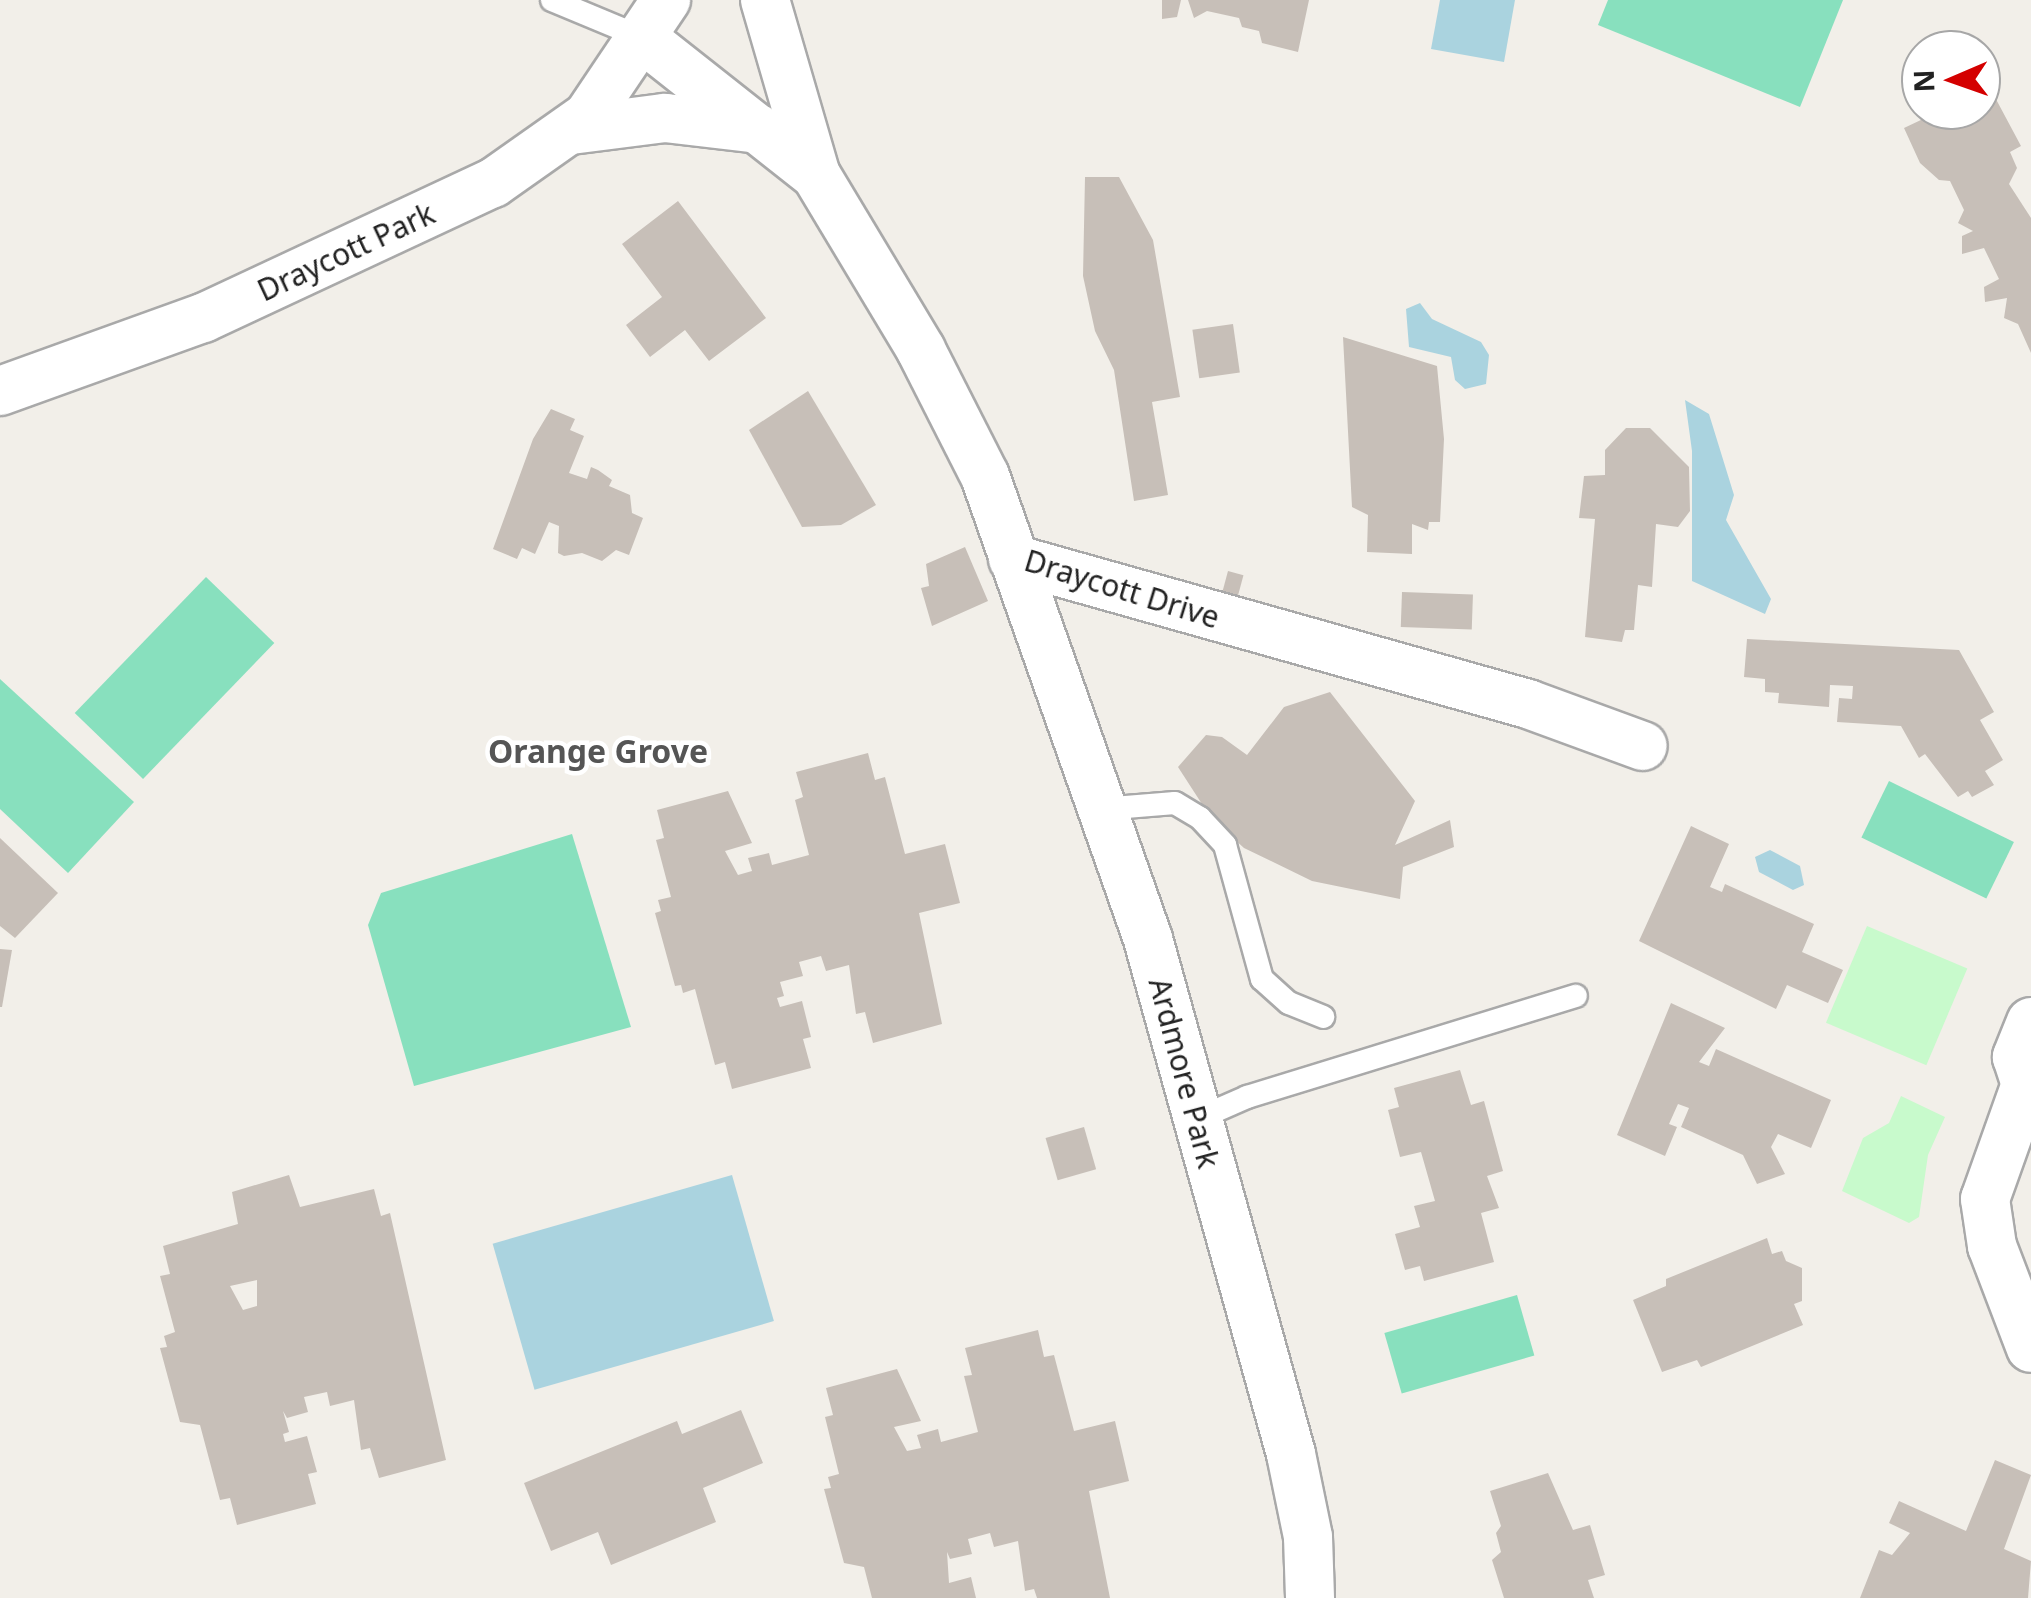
<!DOCTYPE html>
<html>
<head>
<meta charset="utf-8">
<style>
	body { margin:0 }
	#map { position:relative; width:2031px; height:1598px; overflow:hidden; background:#f2efe9; font-family:"Noto Sans",sans-serif }
	div>[style] { position:absolute }
	.park>* { inset:0; background:#c8facc; transform-origin:0 0 }
	.pitch>* { inset:0; background:#88e0be; transform-origin:0 0 }
	.water>* { inset:0; background:#aad3df; transform-origin:0 0 }
	.building>* { inset:0; background:#c7bfb8; transform-origin:0 0 }
	.roads { filter:drop-shadow(2px 0 #a9a9a9) drop-shadow(-2px 0 #a9a9a9) drop-shadow(0 2px #a9a9a9) drop-shadow(0 -2px #a9a9a9) }
	.lane>* { height:22px; margin:-11px; padding:0 11px; transform-origin:11px; border-radius:11px; background:#fff }
	.street>* { height:48px; margin:-24px; padding:0 24px; transform-origin:24px; border-radius:24px; background:#fff }
	span { translate:-50% -50%; white-space:nowrap; text-align:center; line-height:1.15; -webkit-text-stroke:9px #fff; paint-order:stroke }
	.street-label { font-size:30px; color:#222 }
	.neighbourhood-label { font-size:32px; color:#555; font-weight:700 }
	.north { position:absolute; left:1901px; top:30px; width:100px; height:100px; box-sizing:border-box; background:#fff; border:2px solid #a7a7a7; border-radius:50%; rotate:268deg; font-size:28px; font-weight:700; line-height:40px; text-align:center; color:#222 }
	.north::after { content:''; display:block; margin:auto; width:35px; height:45px; background:#d40000; clip-path:polygon(50% 0,100% 100%,50% 72%,0 100%) }
</style>
</head>
<body>
<div id="map">
	<div class="park">
		<div style="left:1867px;top:926px;width:109px;height:105px;rotate:23deg"></div>
		<div style="clip-path:polygon(1901px 1096px,1945px 1117px,1928px 1155px,1919px 1217px,1909px 1223px,1842px 1191px,1863px 1138px,1889px 1123px)"></div>
	</div>
	<div class="pitch">
		<div style="clip-path:polygon(1608px 0,1843px 0,1800px 107px,1598px 25px)"></div>
		<div style="left:206px;top:577px;width:95px;height:189px;rotate:44deg"></div>
		<div style="clip-path:polygon(0 679px,134px 802px,68px 873px,0 809px)"></div>
		<div style="left:1889px;top:781px;width:139px;height:63px;rotate:26deg"></div>
		<div style="clip-path:polygon(572px 834px,631px 1027px,414px 1086px,368px 925px,381px 893px)"></div>
		<div style="left:1517px;top:1295px;width:63px;height:138px;rotate:74deg"></div>
	</div>
	<div class="water">
		<div style="clip-path:polygon(1440px 0,1515px 0,1504px 62px,1431px 49px)"></div>
		<div style="clip-path:polygon(1420px 303px,1432px 319px,1481px 342px,1489px 355px,1486px 384px,1465px 389px,1455px 380px,1451px 357px,1409px 347px,1406px 309px)"></div>
		<div style="clip-path:polygon(1685px 400px,1709px 414px,1734px 495px,1726px 520px,1771px 599px,1765px 614px,1692px 581px,1692px 451px)"></div>
		<div style="clip-path:polygon(1770px 850px,1800px 866px,1804px 885px,1793px 890px,1759px 872px,1755px 857px)"></div>
		<div style="left:732px;top:1175px;width:152px;height:249px;rotate:74deg"></div>
	</div>
	<div class="building">
		<div style="clip-path:polygon(1162px 0,1181px 0,1177px 17px,1162px 19px)"></div>
		<div style="clip-path:polygon(1188px 0,1309px 0,1298px 52px,1262px 43px,1259px 31px,1242px 27px,1239px 18px,1207px 11px,1194px 18px)"></div>
		<div style="clip-path:polygon(1990px 88px,2021px 146px,2010px 152px,2017px 168px,2009px 184px,2031px 218px,2031px 353px,2018px 324px,2004px 318px,2007px 298px,1985px 302px,1984px 287px,1999px 279px,1984px 248px,1962px 254px,1962px 236px,1973px 231px,1958px 223px,1964px 210px,1950px 181px,1939px 180px,1920px 163px,1904px 128px,1942px 110px,1981px 110px,1981px 92px)"></div>
		<div style="clip-path:polygon(1085px 177px,1119px 177px,1153px 240px,1180px 397px,1152px 402px,1168px 495px,1134px 501px,1114px 370px,1095px 331px,1083px 276px)"></div>
		<div style="clip-path:polygon(678px 201px,766px 318px,709px 361px,685px 330px,650px 357px,626px 325px,662px 297px,622px 244px)"></div>
		<div style="left:1233px;top:324px;width:49px;height:41px;rotate:82deg"></div>
		<div style="clip-path:polygon(1343px 337px,1437px 366px,1444px 439px,1440px 522px,1429px 522px,1428px 530px,1412px 524px,1412px 554px,1367px 552px,1368px 515px,1352px 507px)"></div>
		<div style="clip-path:polygon(808px 391px,876px 505px,841px 525px,802px 527px,749px 430px)"></div>
		<div style="clip-path:polygon(551px 409px,575px 419px,570px 430px,584px 436px,569px 473px,587px 479px,591px 467px,598px 470px,612px 480px,609px 486px,630px 495px,632px 513px,643px 518px,629px 555px,616px 550px,602px 561px,582px 553px,564px 556px,558px 553px,559px 526px,549px 522px,535px 554px,522px 548px,517px 559px,493px 549px,533px 439px)"></div>
		<div style="clip-path:polygon(1626px 428px,1650px 428px,1689px 467px,1690px 511px,1678px 527px,1656px 524px,1652px 587px,1638px 585px,1634px 630px,1625px 630px,1622px 642px,1585px 637px,1595px 519px,1579px 518px,1584px 476px,1605px 475px,1605px 450px)"></div>
		<div style="clip-path:polygon(965px 547px,988px 601px,932px 626px,921px 588px,929px 586px,926px 564px)"></div>
		<div style="left:1228px;top:571px;width:16px;height:26px;rotate:15deg"></div>
		<div style="left:1402px;top:592px;width:71px;height:35px;rotate:2deg"></div>
		<div style="clip-path:polygon(1747px 639px,1959px 650px,1994px 712px,1980px 720px,2003px 760px,1985px 771px,1994px 785px,1972px 797px,1968px 791px,1958px 797px,1925px 754px,1919px 758px,1901px 726px,1837px 722px,1839px 698px,1852px 699px,1853px 686px,1830px 685px,1829px 707px,1778px 703px,1779px 693px,1765px 692px,1765px 679px,1744px 677px)"></div>
		<div style="clip-path:polygon(1330px 692px,1415px 801px,1395px 845px,1450px 820px,1454px 847px,1403px 867px,1400px 899px,1312px 881px,1244px 848px,1211px 818px,1178px 767px,1206px 735px,1222px 737px,1247px 755px,1284px 707px)"></div>
		<div style="clip-path:polygon(868px 753px,875px 780px,885px 777px,905px 854px,945px 844px,960px 903px,919px 913px,942px 1024px,873px 1043px,865px 1012px,856px 1014px,849px 965px,826px 971px,821px 956px,799px 962px,803px 976px,780px 982px,784px 996px,777px 998px,780px 1007px,802px 1001px,811px 1037px,803px 1039px,811px 1068px,732px 1089px,725px 1062px,715px 1065px,695px 989px,683px 993px,681px 985px,675px 986px,655px 913px,661px 911px,658px 900px,671px 897px,656px 840px,664px 838px,657px 810px,728px 791px,752px 843px,725px 851px,738px 875px,752px 871px,748px 858px,769px 853px,772px 865px,809px 855px,795px 800px,803px 797px,796px 772px)"></div>
		<div style="clip-path:polygon(1691px 826px,1729px 844px,1710px 887px,1722px 892px,1725px 884px,1814px 924px,1802px 952px,1843px 970px,1828px 1003px,1787px 985px,1776px 1009px,1639px 941px)"></div>
		<div style="clip-path:polygon(0 838px,58px 893px,15px 938px,0 926px)"></div>
		<div style="clip-path:polygon(0 949px,12px 950px,2px 1007px,0 1007px)"></div>
		<div style="clip-path:polygon(1671px 1003px,1725px 1028px,1699px 1062px,1709px 1066px,1716px 1049px,1831px 1100px,1811px 1148px,1778px 1134px,1771px 1147px,1785px 1174px,1757px 1184px,1743px 1155px,1681px 1127px,1689px 1108px,1678px 1104px,1669px 1124px,1677px 1127px,1665px 1156px,1617px 1135px)"></div>
		<div style="clip-path:polygon(1460px 1070px,1471px 1105px,1484px 1101px,1503px 1171px,1487px 1176px,1499px 1208px,1481px 1213px,1494px 1262px,1424px 1281px,1420px 1266px,1405px 1270px,1395px 1234px,1420px 1227px,1414px 1206px,1435px 1201px,1421px 1152px,1400px 1157px,1388px 1110px,1399px 1107px,1394px 1088px)"></div>
		<div style="left:1084px;top:1127px;width:44px;height:40px;rotate:74deg"></div>
		<div style="clip-path:polygon(evenodd,289px 1175px,300px 1207px,374px 1189px,381px 1216px,390px 1213px,446px 1460px,379px 1478px,370px 1448px,361px 1450px,354px 1400px,330px 1406px,327px 1392px,304px 1397px,308px 1412px,287px 1418px,283px 1411px,289px 1432px,283px 1434px,285px 1442px,307px 1436px,317px 1472px,308px 1474px,316px 1504px,237px 1525px,230px 1498px,220px 1500px,200px 1425px,180px 1422px,160px 1348px,167px 1347px,164px 1336px,175px 1332px,160px 1276px,170px 1274px,163px 1246px,238px 1224px,232px 1192px,289px 1175px,257px 1280px,257px 1306px,243px 1310px,230px 1286px,257px 1280px)"></div>
		<div style="clip-path:polygon(1767px 1238px,1772px 1254px,1782px 1251px,1786px 1261px,1802px 1268px,1802px 1301px,1794px 1304px,1803px 1325px,1701px 1367px,1697px 1360px,1662px 1372px,1633px 1300px,1666px 1286px,1666px 1279px)"></div>
		<div style="clip-path:polygon(1038px 1330px,1044px 1357px,1054px 1355px,1074px 1431px,1115px 1421px,1129px 1481px,1089px 1491px,1110px 1598px,1037px 1598px,1034px 1589px,1025px 1591px,1018px 1541px,994px 1547px,990px 1533px,968px 1539px,972px 1554px,950px 1559px,947px 1552px,949px 1583px,971px 1577px,976px 1598px,872px 1598px,864px 1567px,844px 1563px,824px 1489px,831px 1488px,828px 1477px,839px 1474px,825px 1417px,833px 1415px,826px 1388px,897px 1369px,921px 1421px,894px 1427px,907px 1451px,921px 1448px,917px 1435px,938px 1429px,941px 1442px,978px 1432px,964px 1376px,972px 1375px,965px 1348px)"></div>
		<div style="clip-path:polygon(741px 1410px,763px 1463px,703px 1488px,716px 1522px,611px 1565px,598px 1532px,551px 1551px,524px 1483px,677px 1421px,682px 1434px)"></div>
		<div style="clip-path:polygon(1995px 1460px,2031px 1475px,2004px 1549px,2031px 1561px,2028px 1598px,1860px 1598px,1879px 1550px,1892px 1555px,1910px 1533px,1889px 1523px,1899px 1501px,1966px 1531px)"></div>
		<div style="clip-path:polygon(1548px 1473px,1573px 1530px,1590px 1525px,1605px 1575px,1588px 1580px,1594px 1598px,1504px 1598px,1492px 1560px,1501px 1552px,1496px 1533px,1501px 1526px,1490px 1491px)"></div>
	</div>
	<div class="roads">
		<div class="lane">
			<div style="left:552px;top:0;width:96px;rotate:22.6deg"></div>
			<div style="left:1101px;top:809px;width:74px;rotate:-4.6deg"></div>
			<div style="left:1175px;top:803px;width:29px;rotate:31deg"></div>
			<div style="left:1200px;top:818px;width:37px;rotate:47deg"></div>
			<div style="left:1225px;top:845px;width:139px;rotate:74.6deg"></div>
			<div style="left:1262px;top:979px;width:36px;rotate:42deg"></div>
			<div style="left:1289px;top:1003px;width:37px;rotate:22deg"></div>
			<div style="left:1197px;top:1119px;width:55px;rotate:-23.7deg"></div>
			<div style="left:1247px;top:1097px;width:344px;rotate:-17.1deg"></div>
		</div>
		<div class="street">
			<div style="left:765px;top:0;width:182px;rotate:73.8deg"></div>
			<div style="left:641px;top:37px;width:223px;rotate:38.3deg"></div>
			<div style="left:816px;top:175px;width:204px;rotate:59deg"></div>
			<div style="left:921px;top:350px;width:141px;rotate:63.1deg"></div>
			<div style="left:985px;top:476px;width:491px;rotate:70.6deg"></div>
			<div style="left:1148px;top:939px;width:534px;rotate:74.48deg"></div>
			<div style="left:1291px;top:1454px;width:85px;rotate:78.4deg"></div>
			<div style="left:1308px;top:1537px;width:61px;rotate:88.1deg"></div>
			<div style="left:571px;top:130px;width:95px;rotate:-7.3deg"></div>
			<div style="left:665px;top:118px;width:94px;rotate:6.7deg"></div>
			<div style="left:0;top:391px;width:216px;rotate:-19.8deg"></div>
			<div style="left:203px;top:318px;width:320px;rotate:-25deg"></div>
			<div style="left:493px;top:183px;width:116px;rotate:-35.2deg"></div>
			<div style="left:588px;top:116px;width:140px;rotate:-56.1deg"></div>
			<div style="left:1013px;top:559px;width:535px;rotate:15.72deg"></div>
			<div style="left:1528px;top:704px;width:122px;rotate:20.1deg"></div>
			<div style="left:2031px;top:1022px;width:38px;rotate:112deg"></div>
			<div style="left:2017px;top:1057px;width:28px;rotate:72deg"></div>
			<div style="left:2026px;top:1084px;width:122px;rotate:109.6deg"></div>
			<div style="left:1985px;top:1199px;width:48px;rotate:81.5deg"></div>
			<div style="left:1992px;top:1246px;width:109px;rotate:69.1deg"></div>
		</div>
	</div>
	<div class="street-label">
		<span style="left:346px;top:252px;rotate:-25deg">Draycott Park</span>
		<span style="left:1122px;top:589px;rotate:17deg">Draycott Drive</span>
		<span style="left:1184px;top:1073px;rotate:75deg">Ardmore Park</span>
	</div>
	<div class="neighbourhood-label">
		<span style="left:598px;top:751px">Orange Grove</span>
	</div>
	<div class="north">N</div>
</div>
</body>
</html>
